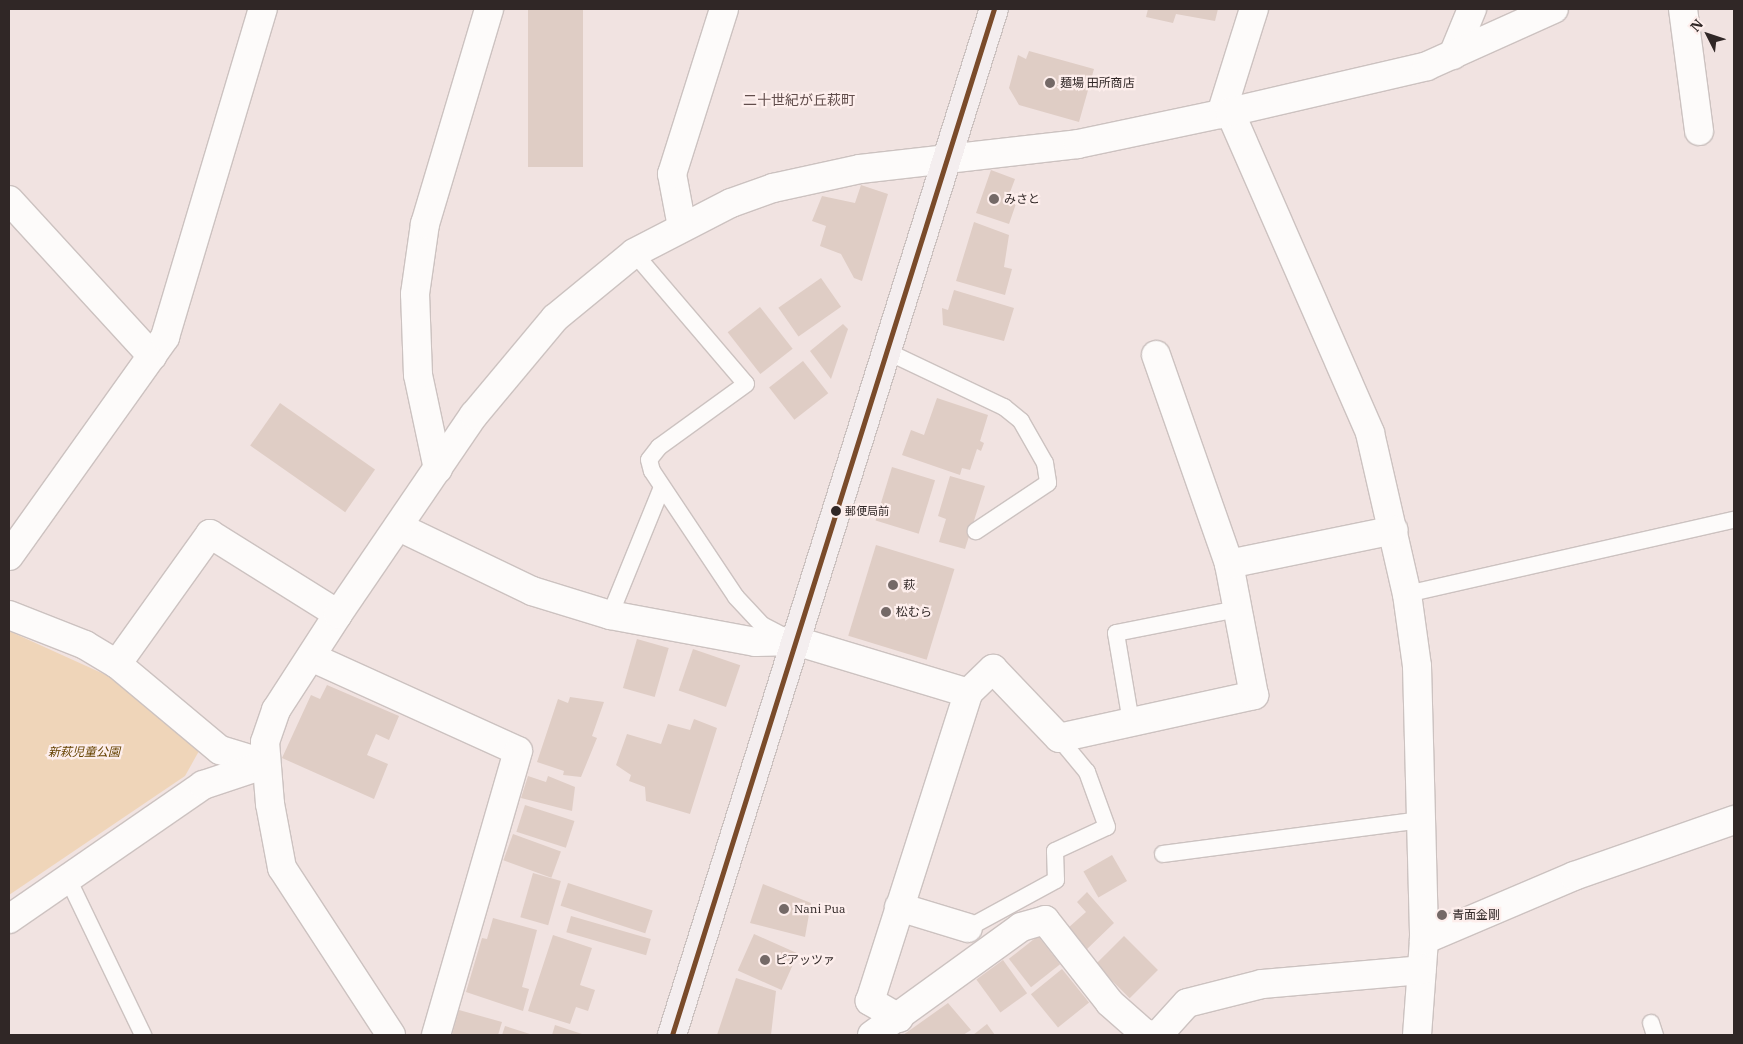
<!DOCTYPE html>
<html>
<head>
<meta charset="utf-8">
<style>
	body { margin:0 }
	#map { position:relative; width:1743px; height:1044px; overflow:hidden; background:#f1e3e1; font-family:"IBM Plex Serif","Noto Sans JP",serif }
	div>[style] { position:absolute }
	.green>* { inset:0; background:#efd5b9 }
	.building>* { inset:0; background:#dfcdc5; transform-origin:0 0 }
	.roads { filter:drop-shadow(1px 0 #ccc2c0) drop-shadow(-1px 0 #ccc2c0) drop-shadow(0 1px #ccc2c0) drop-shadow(0 -1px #ccc2c0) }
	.lane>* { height:16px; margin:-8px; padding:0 8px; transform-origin:8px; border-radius:8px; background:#fdfbfa }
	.street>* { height:28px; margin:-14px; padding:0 14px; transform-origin:14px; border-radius:14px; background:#fdfbfa }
	.secondary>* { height:28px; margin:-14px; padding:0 14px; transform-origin:14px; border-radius:14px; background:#f4eeef }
	.bus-1>* { height:5px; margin:-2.5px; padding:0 2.5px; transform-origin:2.5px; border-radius:2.5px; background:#7a4b2a }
	.dots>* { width:14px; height:14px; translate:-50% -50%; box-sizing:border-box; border:2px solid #fdeeec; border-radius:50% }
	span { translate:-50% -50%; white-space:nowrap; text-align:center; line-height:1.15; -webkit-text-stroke:4.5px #fdeeec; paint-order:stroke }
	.bus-label { font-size:11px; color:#302726 }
	.left { translate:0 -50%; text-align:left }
	.poi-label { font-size:12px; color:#302726 }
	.park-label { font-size:12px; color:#654200; font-style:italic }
	.neighbourhood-label { font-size:14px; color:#624e4c }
	.frame { position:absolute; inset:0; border:10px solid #302726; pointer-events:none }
	.north { position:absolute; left:1683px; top:10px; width:50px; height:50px; -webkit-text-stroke:4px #fdeeec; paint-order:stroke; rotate:311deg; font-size:14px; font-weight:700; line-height:20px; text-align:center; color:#302726 }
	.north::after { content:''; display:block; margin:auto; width:18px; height:22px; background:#302726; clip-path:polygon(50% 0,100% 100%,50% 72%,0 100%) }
</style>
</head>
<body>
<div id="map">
	<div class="green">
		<div style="clip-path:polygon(9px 631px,115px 679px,199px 751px,185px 776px,9px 895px)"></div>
	</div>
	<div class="building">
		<div style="left:528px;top:9px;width:55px;height:158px"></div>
		<div style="clip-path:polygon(1148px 9px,1218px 9px,1215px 21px,1176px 14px,1173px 23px,1146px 17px)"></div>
		<div style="clip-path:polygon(1029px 51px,1094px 69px,1079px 122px,1019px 105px,1009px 88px,1018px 55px,1026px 59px)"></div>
		<div style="clip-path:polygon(991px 170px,1015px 179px,1009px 195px,1018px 198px,1009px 224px,976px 213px)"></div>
		<div style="clip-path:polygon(861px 185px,888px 194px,862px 281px,854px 278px,841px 254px,820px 246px,826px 226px,812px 221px,822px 196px,855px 203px)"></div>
		<div style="clip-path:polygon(974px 222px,1009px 235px,1004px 267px,1012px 269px,1005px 295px,956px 281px)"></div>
		<div style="left:821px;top:278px;width:35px;height:52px;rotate:55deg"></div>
		<div style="clip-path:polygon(954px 290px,1014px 308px,1004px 341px,943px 325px,942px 308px,948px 310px)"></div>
		<div style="left:760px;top:307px;width:53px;height:41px;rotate:52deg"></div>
		<div style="clip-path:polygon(843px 324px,848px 329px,831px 379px,810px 351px)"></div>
		<div style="left:803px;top:361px;width:41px;height:43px;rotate:52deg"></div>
		<div style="clip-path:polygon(937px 398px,988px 415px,980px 441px,984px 443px,981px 451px,977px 449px,970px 470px,962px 468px,960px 475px,902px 455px,911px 430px,924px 435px)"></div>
		<div style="left:280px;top:403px;width:116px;height:52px;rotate:35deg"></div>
		<div style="left:892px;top:467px;width:45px;height:56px;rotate:17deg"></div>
		<div style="clip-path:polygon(950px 476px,985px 486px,965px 549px,939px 542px,946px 519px,938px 516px)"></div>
		<div style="left:876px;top:545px;width:82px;height:95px;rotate:17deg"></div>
		<div style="left:637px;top:639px;width:33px;height:51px;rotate:16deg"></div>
		<div style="left:693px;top:649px;width:50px;height:44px;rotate:19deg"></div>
		<div style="clip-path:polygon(327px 685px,399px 716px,389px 740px,376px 734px,367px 755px,388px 764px,374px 799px,282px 758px,311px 695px,320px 699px)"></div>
		<div style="clip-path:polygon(570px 697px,604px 702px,592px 736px,597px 738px,581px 777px,563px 775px,564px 771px,537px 762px,558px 699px,568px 703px)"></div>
		<div style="clip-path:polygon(694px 719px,717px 728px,690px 814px,646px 801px,645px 787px,629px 781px,631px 775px,616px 765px,627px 734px,661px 744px,668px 724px,690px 730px)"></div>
		<div style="clip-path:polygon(528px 776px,546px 782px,548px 776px,575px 787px,572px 811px,521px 798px)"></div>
		<div style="left:525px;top:805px;width:52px;height:28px;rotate:18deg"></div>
		<div style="left:513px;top:834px;width:51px;height:28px;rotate:20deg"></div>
		<div style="left:1112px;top:855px;width:30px;height:33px;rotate:60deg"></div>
		<div style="left:533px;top:873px;width:29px;height:46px;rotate:16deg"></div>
		<div style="left:568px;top:883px;width:89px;height:24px;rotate:18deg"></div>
		<div style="clip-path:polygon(763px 884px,811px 903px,805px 937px,750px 923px)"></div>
		<div style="clip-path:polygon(1087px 892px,1114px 923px,1086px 950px,1068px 928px,1086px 912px,1077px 902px)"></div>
		<div style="left:571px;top:916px;width:83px;height:17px;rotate:16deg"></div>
		<div style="clip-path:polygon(493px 918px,537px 930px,522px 987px,529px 989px,523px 1011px,466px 992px,482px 938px,487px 939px)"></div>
		<div style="left:754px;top:934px;width:48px;height:40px;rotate:24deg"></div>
		<div style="clip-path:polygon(553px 935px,592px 948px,580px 985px,595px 990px,588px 1011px,576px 1007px,570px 1024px,528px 1011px)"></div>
		<div style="left:1038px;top:936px;width:36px;height:37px;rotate:52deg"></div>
		<div style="left:1124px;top:936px;width:48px;height:40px;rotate:45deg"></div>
		<div style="left:1003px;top:960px;width:41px;height:33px;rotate:54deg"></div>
		<div style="left:1062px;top:969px;width:43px;height:40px;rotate:51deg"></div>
		<div style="clip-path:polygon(736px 978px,776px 991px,771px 1035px,717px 1035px)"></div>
		<div style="clip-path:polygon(948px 1003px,971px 1030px,963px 1035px,903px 1035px)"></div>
		<div style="clip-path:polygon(459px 1010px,502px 1022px,498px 1035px,452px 1035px)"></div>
		<div style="clip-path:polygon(987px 1024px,995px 1035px,973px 1035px)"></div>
		<div style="clip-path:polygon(555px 1025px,585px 1035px,552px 1035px)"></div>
		<div style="clip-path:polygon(505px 1026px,533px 1035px,502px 1035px)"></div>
	</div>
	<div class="roads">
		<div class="lane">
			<div style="left:634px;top:253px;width:172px;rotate:49.5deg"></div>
			<div style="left:746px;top:384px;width:107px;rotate:144.1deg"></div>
			<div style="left:659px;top:447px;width:16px;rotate:128deg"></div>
			<div style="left:649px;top:460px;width:11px;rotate:75deg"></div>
			<div style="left:652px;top:471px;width:151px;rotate:56.3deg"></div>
			<div style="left:736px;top:597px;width:38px;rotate:47deg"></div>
			<div style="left:762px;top:625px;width:27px;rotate:27deg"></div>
			<div style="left:886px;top:351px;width:131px;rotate:25.4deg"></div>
			<div style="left:1004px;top:407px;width:22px;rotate:39deg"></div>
			<div style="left:1021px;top:421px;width:48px;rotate:60.3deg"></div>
			<div style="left:1045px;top:463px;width:20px;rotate:81deg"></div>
			<div style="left:1048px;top:483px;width:87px;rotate:146.3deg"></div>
			<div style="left:1407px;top:594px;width:335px;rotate:-12.8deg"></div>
			<div style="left:610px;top:615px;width:138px;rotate:-67.9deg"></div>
			<div style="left:1131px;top:722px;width:90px;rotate:-99.6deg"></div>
			<div style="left:1116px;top:633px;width:123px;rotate:-11.2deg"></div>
			<div style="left:1163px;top:854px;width:260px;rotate:-7.5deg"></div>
			<div style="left:69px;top:881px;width:171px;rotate:64.3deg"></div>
			<div style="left:968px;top:928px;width:100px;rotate:-28.6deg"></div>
			<div style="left:1056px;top:880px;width:29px;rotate:-92deg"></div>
			<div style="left:1055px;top:851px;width:57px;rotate:-24.8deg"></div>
			<div style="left:1107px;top:827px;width:59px;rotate:-110deg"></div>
			<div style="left:1087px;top:772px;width:44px;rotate:-129.5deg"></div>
			<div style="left:1651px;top:1023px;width:13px;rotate:72deg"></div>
		</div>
		<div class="street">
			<div style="left:1683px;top:9px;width:123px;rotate:82.5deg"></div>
			<div style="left:1453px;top:55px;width:50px;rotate:-67.6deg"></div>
			<div style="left:1230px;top:112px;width:350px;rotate:66.4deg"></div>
			<div style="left:1370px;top:433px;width:165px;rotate:77.1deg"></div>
			<div style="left:1407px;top:594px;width:73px;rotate:82.1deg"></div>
			<div style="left:1417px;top:666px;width:274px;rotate:88.5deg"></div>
			<div style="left:1424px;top:940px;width:95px;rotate:94.2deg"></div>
			<div style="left:1221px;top:114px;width:110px;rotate:-72.6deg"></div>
			<div style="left:9px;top:200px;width:212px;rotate:47.5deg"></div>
			<div style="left:682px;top:227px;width:54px;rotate:-100.7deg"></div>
			<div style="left:672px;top:174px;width:173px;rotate:-72.5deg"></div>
			<div style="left:1156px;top:355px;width:221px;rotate:70.7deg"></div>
			<div style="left:438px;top:469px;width:96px;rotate:-102deg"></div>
			<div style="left:418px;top:375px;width:81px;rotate:-92.1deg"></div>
			<div style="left:415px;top:294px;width:71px;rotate:-81.9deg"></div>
			<div style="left:425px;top:224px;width:224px;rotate:-73.4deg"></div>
			<div style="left:399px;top:527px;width:148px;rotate:25.7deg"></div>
			<div style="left:532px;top:591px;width:82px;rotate:17.1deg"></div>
			<div style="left:610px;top:615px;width:148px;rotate:10.5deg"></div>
			<div style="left:756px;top:642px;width:40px;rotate:-1.4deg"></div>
			<div style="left:796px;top:641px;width:180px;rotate:16.8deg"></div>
			<div style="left:968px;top:693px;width:35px;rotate:-44deg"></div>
			<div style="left:993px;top:669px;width:95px;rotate:46.3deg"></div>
			<div style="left:1059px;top:738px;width:200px;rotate:-12.4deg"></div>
			<div style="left:1254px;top:695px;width:133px;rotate:-100.8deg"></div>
			<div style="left:1229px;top:564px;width:168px;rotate:-11.6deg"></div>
			<div style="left:9px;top:556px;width:269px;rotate:-54.5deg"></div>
			<div style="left:165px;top:337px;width:342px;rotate:-73.4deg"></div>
			<div style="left:9px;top:615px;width:82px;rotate:21.5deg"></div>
			<div style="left:85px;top:645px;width:37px;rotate:31deg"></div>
			<div style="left:117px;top:664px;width:134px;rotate:39.9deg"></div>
			<div style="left:220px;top:750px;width:48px;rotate:16.9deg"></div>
			<div style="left:311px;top:657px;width:227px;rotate:24.4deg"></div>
			<div style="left:518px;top:751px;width:296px;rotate:106.1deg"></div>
			<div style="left:117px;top:664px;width:160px;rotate:-54.4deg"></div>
			<div style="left:210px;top:534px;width:151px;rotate:32deg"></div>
			<div style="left:899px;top:907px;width:72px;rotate:16.9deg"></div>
			<div style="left:9px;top:919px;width:236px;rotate:-34.6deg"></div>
			<div style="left:203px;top:785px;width:66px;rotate:-18.4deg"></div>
			<div style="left:1424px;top:940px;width:163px;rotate:-23.1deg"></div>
			<div style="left:1574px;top:876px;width:170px;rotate:-19.3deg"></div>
			<div style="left:899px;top:1018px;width:34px;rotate:-150deg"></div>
			<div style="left:870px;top:1001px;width:323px;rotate:-72.3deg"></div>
			<div style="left:391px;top:1035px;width:199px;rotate:-123.1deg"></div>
			<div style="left:282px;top:868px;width:65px;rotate:-100.6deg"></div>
			<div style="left:270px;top:804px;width:62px;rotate:-94.6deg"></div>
			<div style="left:265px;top:742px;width:34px;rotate:-71deg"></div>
			<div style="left:276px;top:710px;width:114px;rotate:-57.1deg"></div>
			<div style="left:338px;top:614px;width:241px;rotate:-55.7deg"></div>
			<div style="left:474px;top:415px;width:126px;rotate:-50.1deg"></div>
			<div style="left:555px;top:318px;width:102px;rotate:-39.4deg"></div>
			<div style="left:634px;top:253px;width:109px;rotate:-27.3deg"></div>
			<div style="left:731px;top:203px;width:45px;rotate:-19.7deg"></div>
			<div style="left:773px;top:188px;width:89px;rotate:-12.3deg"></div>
			<div style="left:860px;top:169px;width:219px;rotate:-6.5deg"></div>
			<div style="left:1078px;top:144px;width:155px;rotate:-11.9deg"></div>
			<div style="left:1230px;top:112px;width:202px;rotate:-13.1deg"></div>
			<div style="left:1427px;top:66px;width:139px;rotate:-24.2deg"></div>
			<div style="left:872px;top:1035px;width:184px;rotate:-35.9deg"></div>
			<div style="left:1021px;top:927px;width:25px;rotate:-16deg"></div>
			<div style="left:1045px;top:920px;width:105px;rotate:51.9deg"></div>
			<div style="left:1110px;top:1003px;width:45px;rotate:41.4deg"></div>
			<div style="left:1144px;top:1033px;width:9px;rotate:13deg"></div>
			<div style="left:1158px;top:1035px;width:43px;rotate:-47.8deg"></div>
			<div style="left:1187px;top:1003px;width:77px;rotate:-14.2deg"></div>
			<div style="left:1262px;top:984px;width:160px;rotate:-5deg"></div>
		</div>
		<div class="secondary">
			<div style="left:672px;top:1035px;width:1075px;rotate:-72.58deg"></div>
		</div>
	</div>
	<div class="bus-1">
		<div style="left:672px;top:1035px;width:1075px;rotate:-72.58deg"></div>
	</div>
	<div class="dots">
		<div style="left:1050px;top:83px;background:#746967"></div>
		<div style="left:994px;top:199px;background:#746967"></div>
		<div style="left:836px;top:511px;background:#302726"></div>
		<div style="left:893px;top:585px;background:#746967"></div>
		<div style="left:886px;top:612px;background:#746967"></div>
		<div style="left:784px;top:909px;background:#746967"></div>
		<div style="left:1442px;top:915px;background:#746967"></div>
		<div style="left:765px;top:960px;background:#746967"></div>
	</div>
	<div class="bus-label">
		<span class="left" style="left:845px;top:511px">郵便局前</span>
	</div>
	<div class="poi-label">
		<span class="left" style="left:1060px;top:83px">麺場 田所商店</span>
		<span class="left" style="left:1004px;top:199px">みさと</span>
		<span class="left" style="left:903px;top:585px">萩</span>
		<span class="left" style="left:896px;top:612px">松むら</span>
		<span class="left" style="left:794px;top:909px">Nani Pua</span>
		<span class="left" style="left:1452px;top:915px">青面金剛</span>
		<span class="left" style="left:775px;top:960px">ピアッツァ</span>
	</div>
	<div class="park-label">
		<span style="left:84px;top:752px">新萩児童公園</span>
	</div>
	<div class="neighbourhood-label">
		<span style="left:799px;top:100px">二十世紀が丘萩町</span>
	</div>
	<div class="frame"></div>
	<div class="north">N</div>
</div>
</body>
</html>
